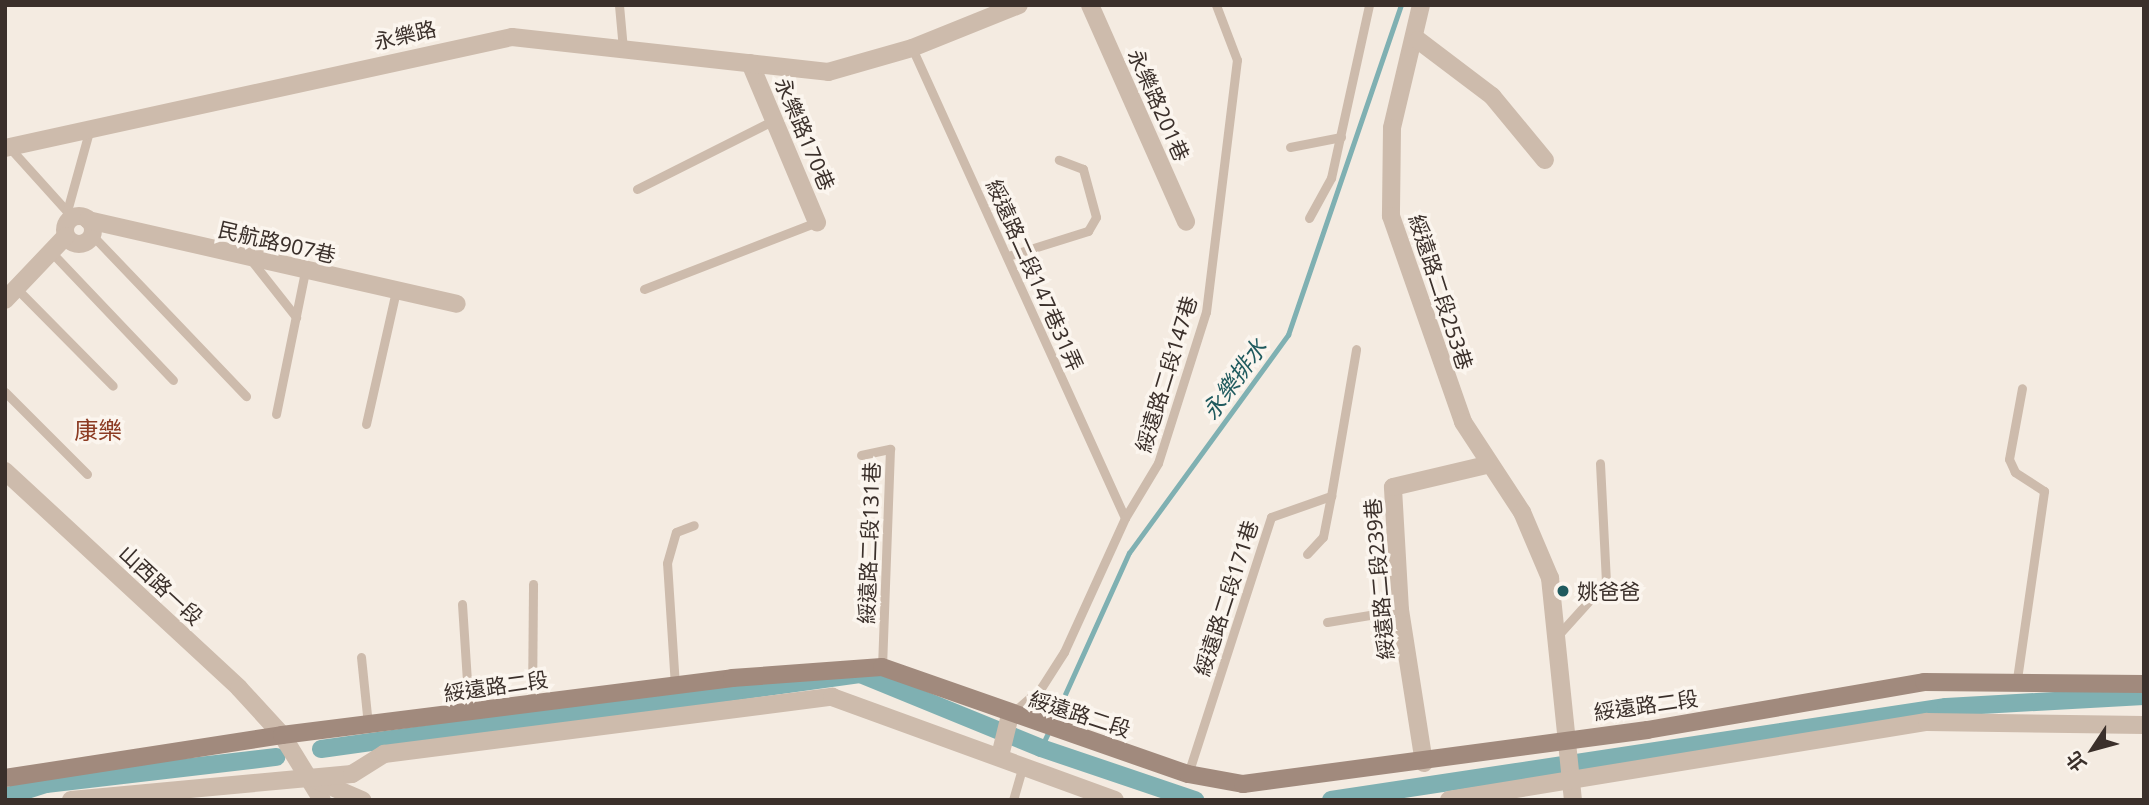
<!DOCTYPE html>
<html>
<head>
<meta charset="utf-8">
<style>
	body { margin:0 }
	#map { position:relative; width:2149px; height:805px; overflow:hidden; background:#f4ebe1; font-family:"Noto Sans","Noto Sans TC",sans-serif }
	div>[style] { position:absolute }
	.stream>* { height:4.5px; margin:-2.25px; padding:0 2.25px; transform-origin:2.25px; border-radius:2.25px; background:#7fb0b2 }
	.canal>* { height:18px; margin:-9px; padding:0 9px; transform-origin:9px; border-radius:9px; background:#7fb0b2 }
	.lane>* { height:9px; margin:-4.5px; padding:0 4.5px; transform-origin:4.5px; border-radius:4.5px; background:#cdbbac }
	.street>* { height:18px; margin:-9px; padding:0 9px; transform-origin:9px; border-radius:9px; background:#cdbbac }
	.street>.ring { margin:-9px; padding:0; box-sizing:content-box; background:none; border:18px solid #cdbbac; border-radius:50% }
	.secondary>* { height:18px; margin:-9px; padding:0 9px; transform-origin:9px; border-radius:9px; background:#a18a7d }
	.dots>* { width:19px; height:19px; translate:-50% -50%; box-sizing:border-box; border:4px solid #fbf5ee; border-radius:50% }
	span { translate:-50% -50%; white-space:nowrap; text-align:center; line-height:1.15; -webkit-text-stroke:7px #fbf5ee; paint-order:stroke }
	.street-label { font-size:21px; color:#3b302b }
	.poi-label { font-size:21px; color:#3b302b }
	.left { translate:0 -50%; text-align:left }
	.water-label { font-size:23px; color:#1f5a5e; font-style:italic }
	.quarter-label { font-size:24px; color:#8c3b22 }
	.frame { position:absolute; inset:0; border:7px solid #3b302b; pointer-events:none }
	.north { position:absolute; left:2058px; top:714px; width:70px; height:70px; -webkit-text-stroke:5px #fbf5ee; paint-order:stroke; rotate:234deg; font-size:19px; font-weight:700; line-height:28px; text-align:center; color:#3b302b }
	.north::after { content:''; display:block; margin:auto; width:24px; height:32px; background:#3b302b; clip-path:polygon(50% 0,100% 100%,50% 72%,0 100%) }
</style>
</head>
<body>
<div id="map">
	<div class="stream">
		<div style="left:1053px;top:721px;width:184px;rotate:-65.7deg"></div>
		<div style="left:1129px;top:553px;width:270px;rotate:-53.9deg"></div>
		<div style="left:1288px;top:335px;width:349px;rotate:-71.1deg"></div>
		<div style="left:1041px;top:748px;width:21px;rotate:-65deg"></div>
	</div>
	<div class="canal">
		<div style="left:321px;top:749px;width:544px;rotate:-7.92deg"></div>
		<div style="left:860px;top:674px;width:196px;rotate:22.2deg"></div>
		<div style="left:1041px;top:748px;width:163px;rotate:18.7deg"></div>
		<div style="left:5px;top:797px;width:43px;rotate:-17.6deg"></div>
		<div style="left:46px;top:784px;width:232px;rotate:-6.7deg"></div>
		<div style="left:1331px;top:800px;width:622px;rotate:-8.6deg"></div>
		<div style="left:1946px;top:707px;width:198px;rotate:-3.2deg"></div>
	</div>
	<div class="lane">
		<div style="left:619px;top:5px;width:44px;rotate:84.8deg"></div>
		<div style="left:912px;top:48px;width:516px;rotate:65.62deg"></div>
		<div style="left:9px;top:147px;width:96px;rotate:48deg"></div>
		<div style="left:1290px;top:147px;width:52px;rotate:-11.1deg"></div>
		<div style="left:637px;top:189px;width:153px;rotate:-26.7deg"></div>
		<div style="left:67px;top:211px;width:86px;rotate:-74.5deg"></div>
		<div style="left:1309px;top:218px;width:46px;rotate:-61.2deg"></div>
		<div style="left:1331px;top:178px;width:177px;rotate:-77.6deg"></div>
		<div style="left:92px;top:235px;width:223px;rotate:46.3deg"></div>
		<div style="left:53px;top:254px;width:174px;rotate:46.4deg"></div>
		<div style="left:1008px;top:256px;width:84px;rotate:-17.4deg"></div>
		<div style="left:1088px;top:231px;width:16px;rotate:-60deg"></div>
		<div style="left:1096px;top:217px;width:50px;rotate:-105.2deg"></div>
		<div style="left:1083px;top:169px;width:26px;rotate:-159deg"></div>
		<div style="left:251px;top:260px;width:73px;rotate:51.7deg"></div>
		<div style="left:17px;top:289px;width:136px;rotate:45.3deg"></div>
		<div style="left:644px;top:289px;width:186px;rotate:-21.2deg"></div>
		<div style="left:5px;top:392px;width:116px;rotate:45deg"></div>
		<div style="left:276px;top:414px;width:145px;rotate:-78.5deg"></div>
		<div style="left:366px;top:424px;width:136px;rotate:-77.3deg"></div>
		<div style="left:861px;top:455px;width:30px;rotate:-12deg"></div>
		<div style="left:890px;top:449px;width:218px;rotate:92.1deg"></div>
		<div style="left:1307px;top:554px;width:23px;rotate:-47deg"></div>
		<div style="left:1323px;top:537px;width:42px;rotate:-79deg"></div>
		<div style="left:462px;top:604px;width:108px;rotate:86.3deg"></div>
		<div style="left:1327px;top:622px;width:74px;rotate:-9.3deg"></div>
		<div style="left:1560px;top:633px;width:69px;rotate:-48deg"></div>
		<div style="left:1606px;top:582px;width:119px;rotate:-92.9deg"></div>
		<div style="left:361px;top:657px;width:68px;rotate:84.1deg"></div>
		<div style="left:2017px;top:679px;width:190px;rotate:-81.8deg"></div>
		<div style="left:2044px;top:491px;width:35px;rotate:-147deg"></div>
		<div style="left:2015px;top:472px;width:14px;rotate:-115deg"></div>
		<div style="left:2009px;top:459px;width:72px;rotate:-79.6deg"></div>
		<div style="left:675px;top:686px;width:123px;rotate:-93.7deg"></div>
		<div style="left:667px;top:563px;width:32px;rotate:-74deg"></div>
		<div style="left:676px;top:532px;width:19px;rotate:-21deg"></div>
		<div style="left:532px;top:703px;width:119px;rotate:-89.5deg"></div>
		<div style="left:1011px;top:714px;width:40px;rotate:-41deg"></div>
		<div style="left:1041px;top:688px;width:43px;rotate:-57.4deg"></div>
		<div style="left:1064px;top:652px;width:147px;rotate:-65.5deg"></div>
		<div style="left:1125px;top:518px;width:64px;rotate:-59deg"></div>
		<div style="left:1158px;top:463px;width:158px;rotate:-72.4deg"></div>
		<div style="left:1206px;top:312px;width:254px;rotate:-83deg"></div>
		<div style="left:1237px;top:60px;width:59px;rotate:-110.9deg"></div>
		<div style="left:1188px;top:774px;width:270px;rotate:-72.1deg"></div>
		<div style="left:1271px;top:517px;width:64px;rotate:-19.3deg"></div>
		<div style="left:1331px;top:496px;width:149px;rotate:-80.3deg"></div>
		<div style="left:1013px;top:800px;width:36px;rotate:-74deg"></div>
	</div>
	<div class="street">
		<div style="left:1090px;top:5px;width:237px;rotate:66.1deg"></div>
		<div style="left:1421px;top:5px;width:126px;rotate:103.3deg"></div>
		<div style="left:1392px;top:128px;width:88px;rotate:90.7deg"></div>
		<div style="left:1391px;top:216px;width:218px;rotate:70.7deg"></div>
		<div style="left:1463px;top:422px;width:108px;rotate:56.8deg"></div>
		<div style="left:1522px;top:512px;width:72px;rotate:67deg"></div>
		<div style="left:1550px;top:578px;width:223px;rotate:84.1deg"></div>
		<div style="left:1418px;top:40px;width:93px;rotate:37.1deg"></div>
		<div style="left:1492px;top:96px;width:83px;rotate:50.4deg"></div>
		<div style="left:750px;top:63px;width:173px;rotate:67.2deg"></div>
		<div style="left:5px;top:148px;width:519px;rotate:-12.35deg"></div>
		<div style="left:512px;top:37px;width:318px;rotate:6.3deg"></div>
		<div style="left:828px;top:72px;width:87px;rotate:-15.9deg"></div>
		<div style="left:912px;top:48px;width:115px;rotate:-21.9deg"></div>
		<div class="ring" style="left:65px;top:216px;width:10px;height:10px"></div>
		<div style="left:88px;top:220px;width:378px;rotate:12.8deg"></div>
		<div style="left:5px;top:300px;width:88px;rotate:-46.4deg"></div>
		<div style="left:5px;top:471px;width:319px;rotate:42.8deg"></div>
		<div style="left:239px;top:688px;width:64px;rotate:47.5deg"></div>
		<div style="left:282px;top:735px;width:76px;rotate:58.4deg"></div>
		<div style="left:1000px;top:756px;width:42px;rotate:-76.3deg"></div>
		<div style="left:1424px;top:763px;width:155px;rotate:-98.9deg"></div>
		<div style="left:1400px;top:610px;width:123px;rotate:-93.3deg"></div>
		<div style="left:1393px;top:487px;width:97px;rotate:-13.2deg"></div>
		<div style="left:311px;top:778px;width:56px;rotate:23.3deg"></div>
		<div style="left:71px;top:800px;width:282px;rotate:-5.3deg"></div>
		<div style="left:352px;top:774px;width:38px;rotate:-32deg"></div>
		<div style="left:384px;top:754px;width:452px;rotate:-7.3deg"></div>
		<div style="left:832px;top:697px;width:301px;rotate:20deg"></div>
		<div style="left:1449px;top:800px;width:484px;rotate:-9.3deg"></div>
		<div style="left:1927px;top:722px;width:217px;rotate:0.8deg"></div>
	</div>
	<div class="secondary">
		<div style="left:5px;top:778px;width:280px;rotate:-8.8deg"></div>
		<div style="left:282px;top:735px;width:454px;rotate:-7.2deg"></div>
		<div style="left:732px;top:678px;width:150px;rotate:-4.2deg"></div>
		<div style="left:882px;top:667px;width:324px;rotate:19.3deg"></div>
		<div style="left:1188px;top:774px;width:56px;rotate:10.3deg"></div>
		<div style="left:1243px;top:784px;width:408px;rotate:-7.6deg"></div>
		<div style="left:1647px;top:730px;width:281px;rotate:-9.8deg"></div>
		<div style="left:1924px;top:682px;width:220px;rotate:0.5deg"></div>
	</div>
	<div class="dots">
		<div style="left:1563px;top:591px;background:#1f5a5e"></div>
	</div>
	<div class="street-label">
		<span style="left:405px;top:35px;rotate:-13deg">永樂路</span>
		<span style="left:1159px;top:105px;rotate:66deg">永樂路201巷</span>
		<span style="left:805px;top:134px;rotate:67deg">永樂路170巷</span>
		<span style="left:277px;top:242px;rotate:13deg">民航路907巷</span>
		<span style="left:1035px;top:275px;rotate:66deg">綏遠路二段147巷31弄</span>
		<span style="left:1441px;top:292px;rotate:72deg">綏遠路二段253巷</span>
		<span style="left:1166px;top:374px;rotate:-73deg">綏遠路二段147巷</span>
		<span style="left:869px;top:543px;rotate:-88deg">綏遠路二段131巷</span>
		<span style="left:1379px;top:579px;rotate:-95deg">綏遠路二段239巷</span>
		<span style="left:161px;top:585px;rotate:43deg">山西路一段</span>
		<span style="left:1226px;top:598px;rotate:-72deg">綏遠路二段171巷</span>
		<span style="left:496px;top:686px;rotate:-8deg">綏遠路二段</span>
		<span style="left:1646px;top:705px;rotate:-8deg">綏遠路二段</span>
		<span style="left:1080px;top:714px;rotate:18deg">綏遠路二段</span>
	</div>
	<div class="poi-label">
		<span class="left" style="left:1577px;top:591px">姚爸爸</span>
	</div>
	<div class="water-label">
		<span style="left:1234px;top:379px;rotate:-54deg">永樂排水</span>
	</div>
	<div class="quarter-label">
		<span style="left:98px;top:430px">康樂</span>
	</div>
	<div class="frame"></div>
	<div class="north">北</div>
</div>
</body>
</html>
